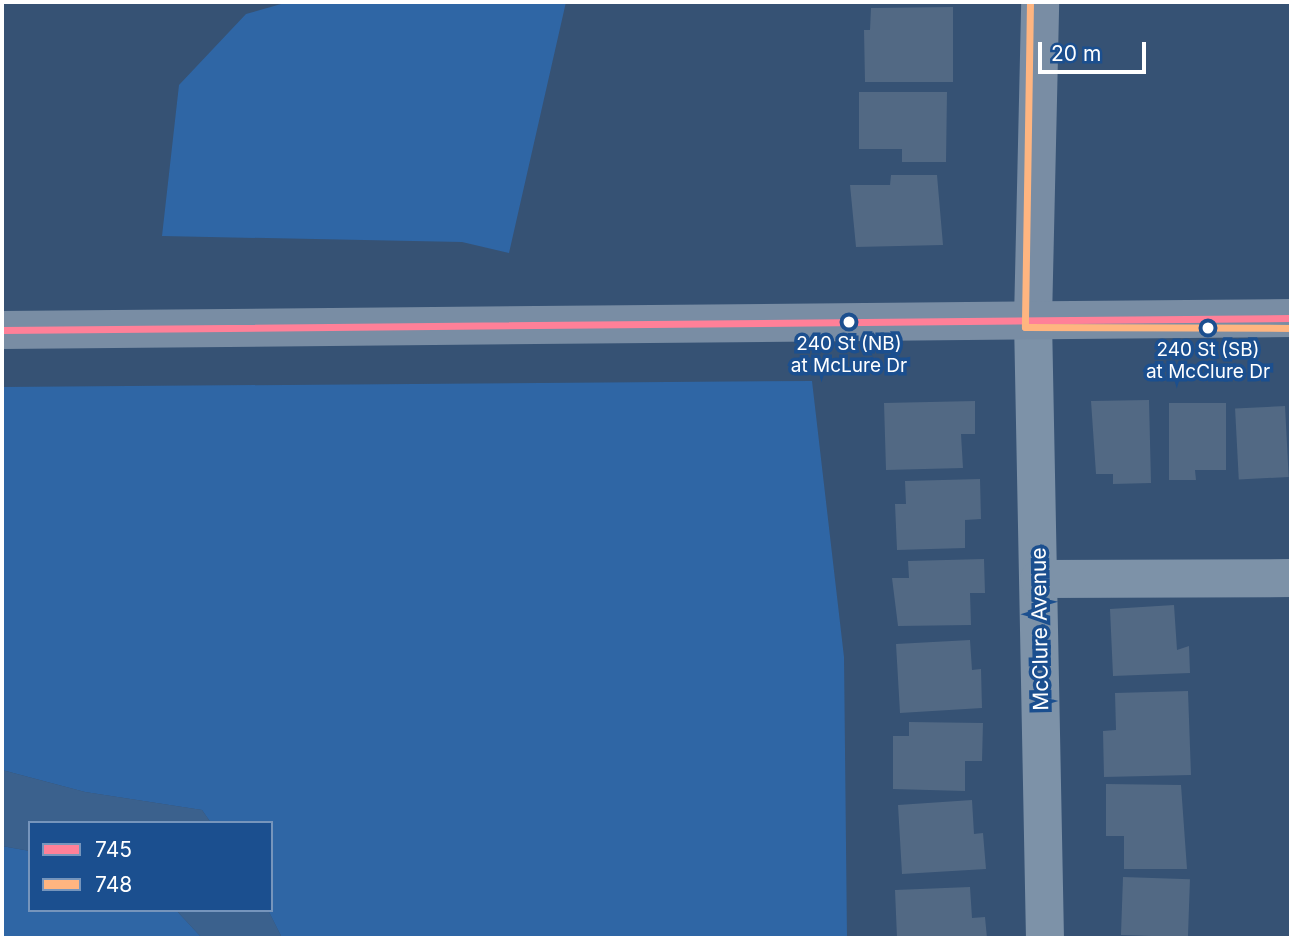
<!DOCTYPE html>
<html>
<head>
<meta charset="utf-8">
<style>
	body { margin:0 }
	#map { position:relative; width:1293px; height:940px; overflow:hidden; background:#365274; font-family:Inter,sans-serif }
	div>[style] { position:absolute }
	.green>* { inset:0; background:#2f66a5 }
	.water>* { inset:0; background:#3b618d }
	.building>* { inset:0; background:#526984; transform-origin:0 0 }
	.street>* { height:38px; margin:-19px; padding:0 19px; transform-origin:19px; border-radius:19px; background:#7d92a8 }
	.secondary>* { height:38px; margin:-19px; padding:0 19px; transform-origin:19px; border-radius:19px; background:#798da4 }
	.bus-1>* { height:7px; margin:-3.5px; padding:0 3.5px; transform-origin:3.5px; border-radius:3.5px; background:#ff8098 }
	.bus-2>* { height:7px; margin:-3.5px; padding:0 3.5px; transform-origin:3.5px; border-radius:3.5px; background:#ffb580 }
	.dots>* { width:19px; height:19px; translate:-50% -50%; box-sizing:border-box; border:4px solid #1b4f8f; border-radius:50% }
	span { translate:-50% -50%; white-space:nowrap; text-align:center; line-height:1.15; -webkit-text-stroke:7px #1b4f8f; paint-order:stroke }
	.bus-label { font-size:19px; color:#fff }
	.street-label { font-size:21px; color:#fff }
	.frame { position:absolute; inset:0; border:4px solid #fff; pointer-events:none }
	.legend { position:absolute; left:28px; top:821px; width:245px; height:91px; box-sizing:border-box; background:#1b4f8f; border:2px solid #7695bc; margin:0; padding:9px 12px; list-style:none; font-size:21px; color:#fff }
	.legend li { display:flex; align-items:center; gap:14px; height:35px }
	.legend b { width:35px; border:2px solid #7695bc }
	.scale { position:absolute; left:1038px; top:42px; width:108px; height:32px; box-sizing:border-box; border:4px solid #fff; border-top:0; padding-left:9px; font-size:21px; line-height:24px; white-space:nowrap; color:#fff; -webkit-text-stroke:5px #1b4f8f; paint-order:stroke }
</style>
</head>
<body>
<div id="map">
	<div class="green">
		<div style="clip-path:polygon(288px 2px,566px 2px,509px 253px,462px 242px,162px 236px,179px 85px,246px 14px)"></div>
		<div style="clip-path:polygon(812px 381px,844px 657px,847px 938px,282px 938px,268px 910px,271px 823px,211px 823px,202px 810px,85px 792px,2px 770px,2px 387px)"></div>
		<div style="clip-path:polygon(2px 846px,30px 851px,30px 910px,176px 910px,202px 938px,2px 938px)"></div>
	</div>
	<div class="water">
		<div style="clip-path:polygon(2px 770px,85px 792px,202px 810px,211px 823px,30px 823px,30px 851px,2px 846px)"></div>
		<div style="clip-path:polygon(176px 910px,268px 910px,282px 938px,202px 938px)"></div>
	</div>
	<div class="building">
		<div style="clip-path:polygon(953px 7px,953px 82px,865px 82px,864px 30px,870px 30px,871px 8px)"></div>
		<div style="clip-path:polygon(859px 92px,947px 92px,946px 162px,902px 162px,902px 149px,859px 149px)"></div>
		<div style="clip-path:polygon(891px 175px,937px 175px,943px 245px,856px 247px,850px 185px,890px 185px)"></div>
		<div style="clip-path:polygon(1149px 400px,1151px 483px,1113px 484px,1113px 474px,1096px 474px,1091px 401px)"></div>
		<div style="clip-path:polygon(975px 401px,975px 434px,961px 434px,963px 468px,886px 470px,884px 403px)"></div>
		<div style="clip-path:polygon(1169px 403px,1226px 403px,1226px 470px,1195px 470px,1196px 480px,1169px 480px)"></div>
		<div style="left:1285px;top:406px;width:71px;height:50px;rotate:87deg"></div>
		<div style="clip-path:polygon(980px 479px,981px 519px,965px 520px,965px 548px,897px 550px,895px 504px,906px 504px,905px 481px)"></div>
		<div style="clip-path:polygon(984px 559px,985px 593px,970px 593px,971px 625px,898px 626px,892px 578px,909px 578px,908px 561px)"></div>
		<div style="clip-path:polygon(1174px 605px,1177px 650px,1189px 646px,1190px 673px,1113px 676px,1110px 609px)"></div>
		<div style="clip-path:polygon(970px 640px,972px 670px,981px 669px,982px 708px,900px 713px,896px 644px)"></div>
		<div style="clip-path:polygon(1188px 691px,1191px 775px,1104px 777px,1103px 731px,1116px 730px,1115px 693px)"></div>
		<div style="clip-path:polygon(909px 722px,983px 723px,982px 761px,965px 761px,965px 791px,893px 789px,893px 736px,909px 736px)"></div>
		<div style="clip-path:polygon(1106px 784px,1181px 785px,1187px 869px,1124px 869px,1124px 836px,1106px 836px)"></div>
		<div style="clip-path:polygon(972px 800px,974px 834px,983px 833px,986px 869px,902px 874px,898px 805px)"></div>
		<div style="left:1123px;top:877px;width:67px;height:58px;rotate:2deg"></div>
		<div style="clip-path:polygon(970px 887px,972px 918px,985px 917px,987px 938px,897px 938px,895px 890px)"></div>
	</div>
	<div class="street">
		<div style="left:1033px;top:320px;width:618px;rotate:88.89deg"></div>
		<div style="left:1039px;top:579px;width:252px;rotate:-0.2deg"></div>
	</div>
	<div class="secondary">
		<div style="left:1033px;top:320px;width:318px;rotate:-88.7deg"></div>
		<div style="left:2px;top:330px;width:1289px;rotate:-0.53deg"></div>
	</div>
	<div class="bus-1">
		<div style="left:2px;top:330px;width:1289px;rotate:-0.53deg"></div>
	</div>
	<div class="bus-2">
		<div style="left:1030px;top:2px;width:325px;rotate:90.9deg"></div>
		<div style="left:1025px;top:327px;width:266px;rotate:0.2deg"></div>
	</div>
	<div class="dots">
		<div style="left:849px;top:322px;background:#fff"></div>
		<div style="left:1208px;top:328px;background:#fff"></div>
	</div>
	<div class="bus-label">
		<span style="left:849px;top:355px">240 St (NB)<br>at McLure Dr</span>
		<span style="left:1208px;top:361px">240 St (SB)<br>at McClure Dr</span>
	</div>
	<div class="street-label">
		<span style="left:1040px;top:629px;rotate:-91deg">McClure Avenue</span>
	</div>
	<div class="frame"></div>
	<ul class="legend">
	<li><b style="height:9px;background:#ff8098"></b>745</li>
	<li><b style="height:9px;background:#ffb580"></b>748</li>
	</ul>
	<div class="scale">20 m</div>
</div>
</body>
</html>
